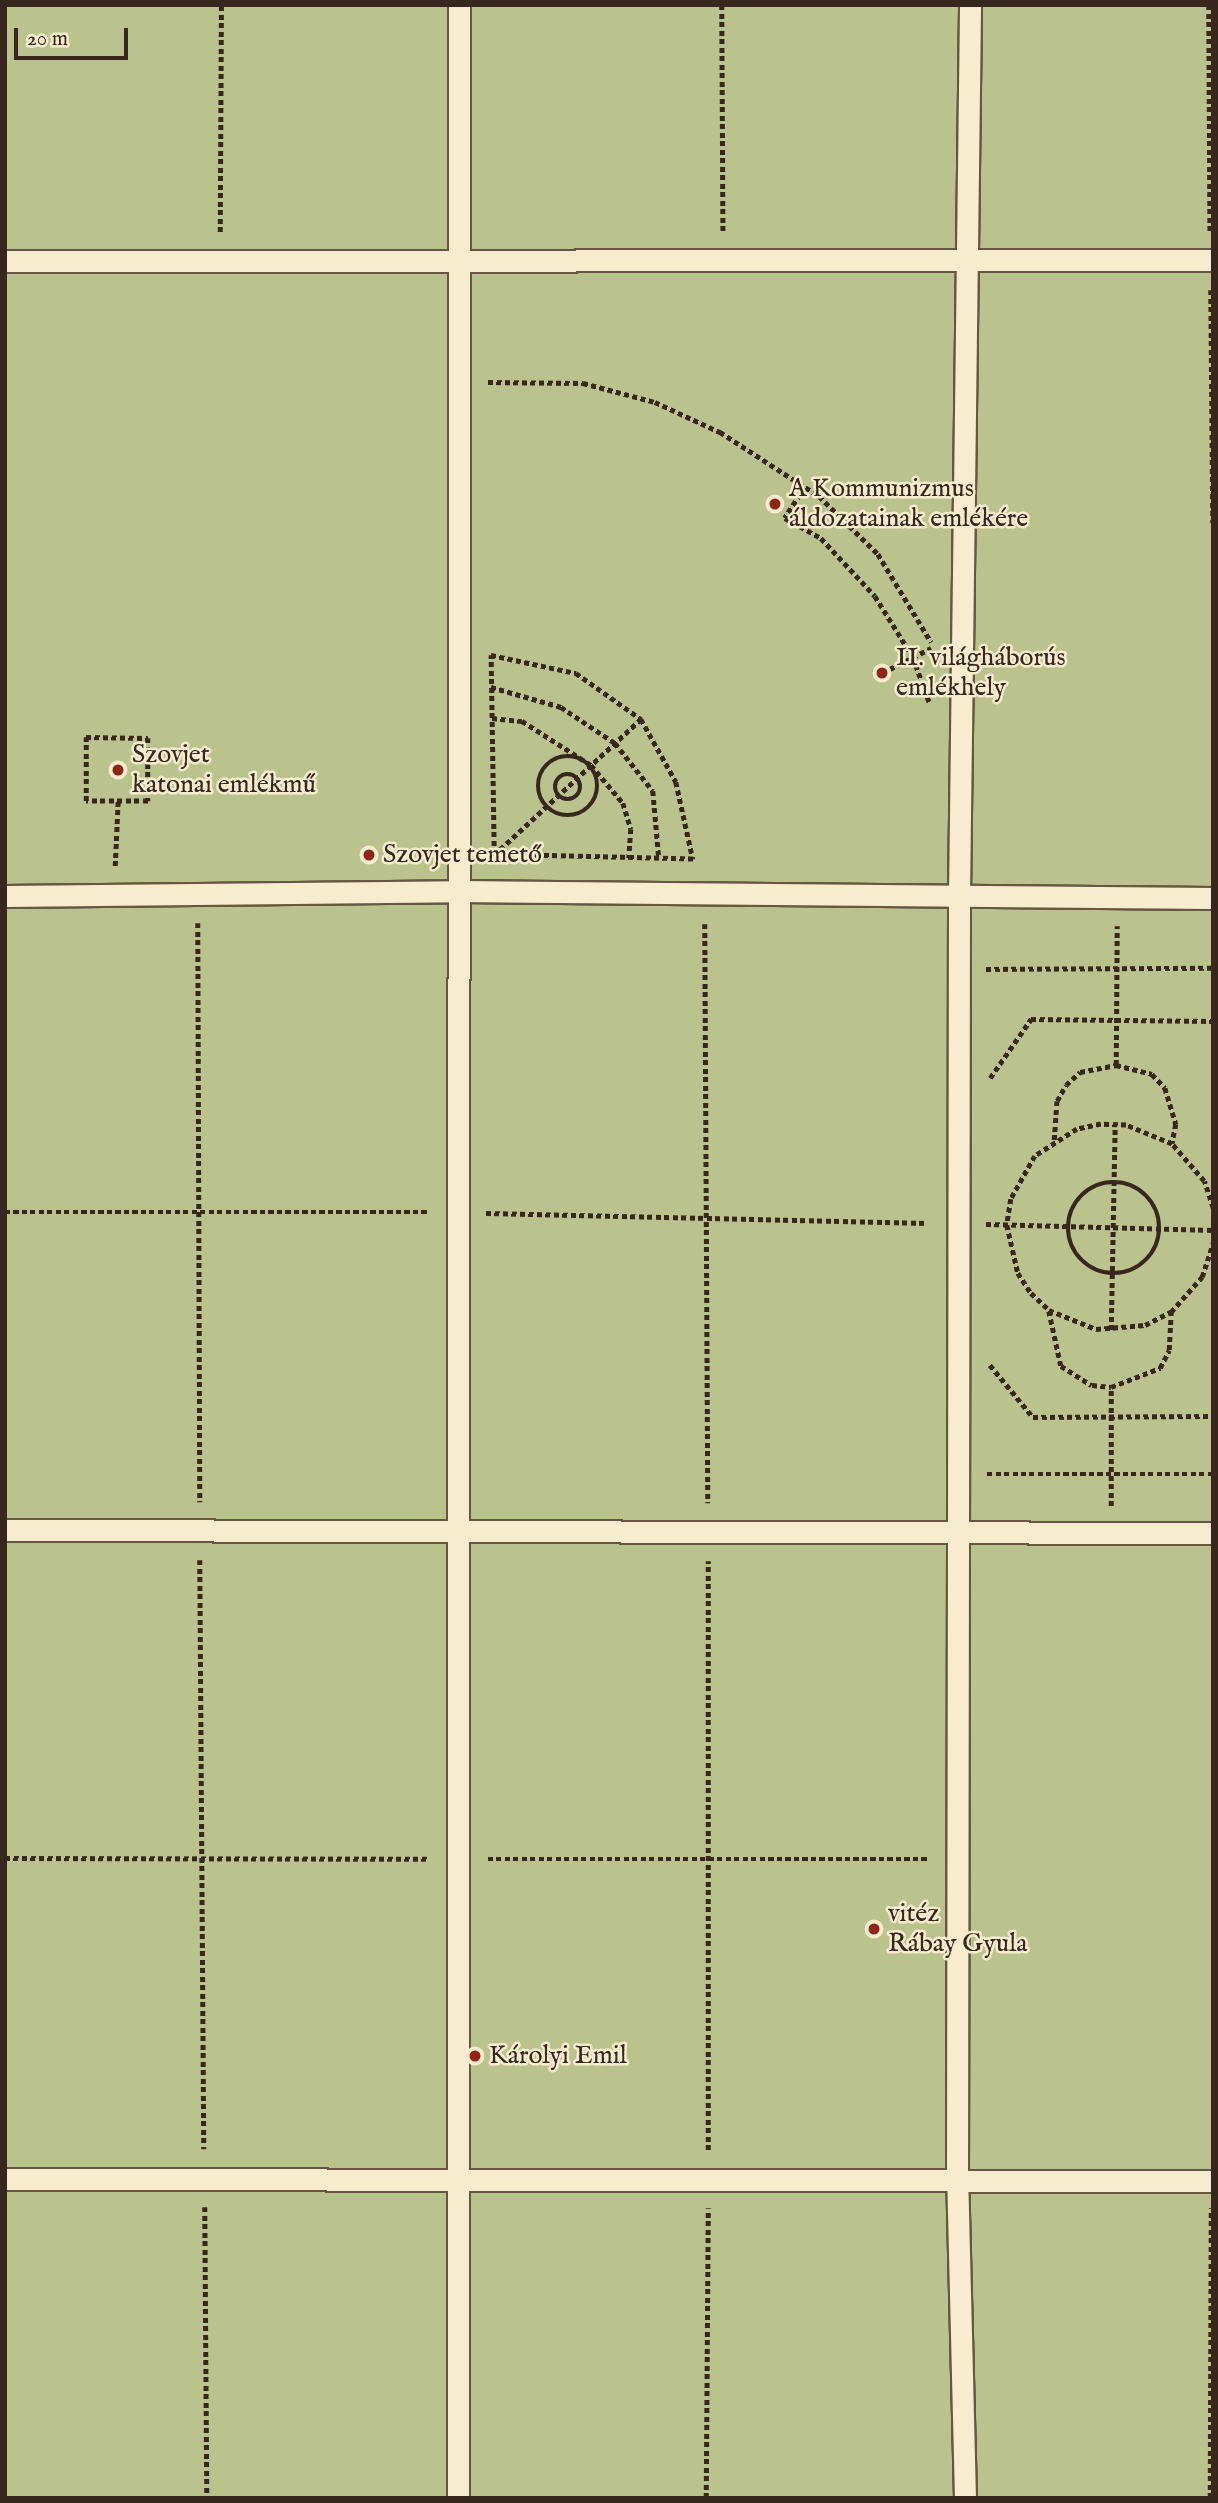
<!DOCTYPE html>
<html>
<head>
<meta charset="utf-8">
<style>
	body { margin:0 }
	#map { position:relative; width:1218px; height:2503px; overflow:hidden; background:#f2e2b3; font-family:"IM FELL English",serif }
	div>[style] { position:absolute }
	.green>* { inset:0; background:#bac38d; transform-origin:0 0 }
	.path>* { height:4.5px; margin-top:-2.25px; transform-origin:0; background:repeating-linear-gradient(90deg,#37271d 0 5px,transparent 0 8.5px) }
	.path>.ring { margin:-2.25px; padding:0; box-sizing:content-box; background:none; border:4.5px solid #37271d; border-radius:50% }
	.roads { filter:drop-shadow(2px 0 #665642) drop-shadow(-2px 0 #665642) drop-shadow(0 2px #665642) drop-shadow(0 -2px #665642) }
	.service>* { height:21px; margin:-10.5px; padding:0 10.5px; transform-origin:10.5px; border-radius:10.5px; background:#f7ecce }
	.dots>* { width:19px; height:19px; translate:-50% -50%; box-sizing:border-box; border:4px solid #f7ecce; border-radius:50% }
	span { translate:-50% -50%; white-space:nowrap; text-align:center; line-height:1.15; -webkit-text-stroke:5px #f7ecce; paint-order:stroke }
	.poi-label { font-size:26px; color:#37271d }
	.left { translate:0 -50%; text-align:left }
	.frame { position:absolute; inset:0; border:7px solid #37271d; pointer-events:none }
	.scale { position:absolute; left:14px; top:28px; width:114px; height:32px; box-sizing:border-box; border:4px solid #37271d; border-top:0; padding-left:9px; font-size:21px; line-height:24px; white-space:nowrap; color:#37271d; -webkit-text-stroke:5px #f7ecce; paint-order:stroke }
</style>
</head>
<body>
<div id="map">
	<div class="green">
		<div style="left:5px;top:5px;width:1208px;height:2493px"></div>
	</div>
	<div class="path">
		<div style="left:722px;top:5px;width:226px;rotate:89.7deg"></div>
		<div style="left:1209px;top:5px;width:227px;rotate:89.7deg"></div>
		<div style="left:220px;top:232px;width:227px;rotate:-89.7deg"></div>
		<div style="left:1211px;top:290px;width:233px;rotate:89.5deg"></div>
		<div style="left:488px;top:382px;width:95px;rotate:0.6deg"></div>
		<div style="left:583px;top:383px;width:74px;rotate:14.8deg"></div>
		<div style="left:655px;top:402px;width:72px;rotate:24.8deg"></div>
		<div style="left:720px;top:432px;width:118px;rotate:32.9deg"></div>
		<div style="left:819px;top:496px;width:83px;rotate:44.5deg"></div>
		<div style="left:878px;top:554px;width:103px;rotate:58.9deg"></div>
		<div style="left:805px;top:487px;width:37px;rotate:123deg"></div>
		<div style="left:785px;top:518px;width:41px;rotate:29.1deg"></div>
		<div style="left:821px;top:538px;width:79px;rotate:47deg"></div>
		<div style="left:875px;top:596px;width:72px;rotate:58.1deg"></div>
		<div style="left:913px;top:657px;width:50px;rotate:70.1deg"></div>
		<div style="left:491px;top:655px;width:87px;rotate:12deg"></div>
		<div style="left:576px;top:673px;width:80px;rotate:35.3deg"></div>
		<div style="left:641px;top:719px;width:72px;rotate:60.9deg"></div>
		<div style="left:676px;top:782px;width:79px;rotate:77.6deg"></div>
		<div style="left:693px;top:859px;width:199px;rotate:-178.6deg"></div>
		<div style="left:494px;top:854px;width:199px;rotate:-90.9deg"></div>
		<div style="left:882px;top:673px;width:55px;rotate:-27deg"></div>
		<div style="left:491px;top:687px;width:73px;rotate:15.9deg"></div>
		<div style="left:561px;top:707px;width:65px;rotate:33.7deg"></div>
		<div style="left:615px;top:743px;width:61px;rotate:51.6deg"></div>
		<div style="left:653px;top:791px;width:67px;rotate:84.9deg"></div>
		<div style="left:492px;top:718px;width:30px;rotate:6deg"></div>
		<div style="left:522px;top:721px;width:82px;rotate:32.5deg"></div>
		<div style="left:591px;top:765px;width:50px;rotate:49.9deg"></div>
		<div style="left:623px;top:803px;width:27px;rotate:73deg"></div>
		<div style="left:631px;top:829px;width:29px;rotate:94deg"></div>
		<div style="left:86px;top:737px;width:62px;rotate:0.9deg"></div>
		<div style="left:148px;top:738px;width:63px;rotate:90deg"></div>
		<div style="left:148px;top:801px;width:62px;rotate:180deg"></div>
		<div style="left:86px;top:801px;width:64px;rotate:-90deg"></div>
		<div class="ring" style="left:538px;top:756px;width:55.5px;height:55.5px"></div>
		<div class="ring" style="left:555px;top:774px;width:21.5px;height:21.5px"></div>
		<div style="left:494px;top:855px;width:200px;rotate:-42.8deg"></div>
		<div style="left:115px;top:866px;width:65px;rotate:-87.4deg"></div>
		<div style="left:198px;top:923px;width:579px;rotate:89.8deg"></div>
		<div style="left:705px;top:924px;width:579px;rotate:89.7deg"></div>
		<div style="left:986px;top:969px;width:227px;rotate:-0.3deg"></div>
		<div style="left:1116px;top:1065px;width:139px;rotate:-89.6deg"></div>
		<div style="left:990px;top:1078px;width:72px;rotate:-55.2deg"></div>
		<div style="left:1031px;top:1019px;width:182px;rotate:0.6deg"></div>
		<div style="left:1054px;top:1140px;width:39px;rotate:-86deg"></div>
		<div style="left:1057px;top:1101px;width:18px;rotate:-61deg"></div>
		<div style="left:1066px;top:1085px;width:19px;rotate:-43deg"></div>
		<div style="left:1080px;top:1072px;width:37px;rotate:-11deg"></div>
		<div style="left:1116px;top:1065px;width:37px;rotate:14deg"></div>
		<div style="left:1152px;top:1074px;width:19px;rotate:47deg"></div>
		<div style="left:1165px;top:1088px;width:38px;rotate:73deg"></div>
		<div style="left:1176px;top:1124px;width:20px;rotate:101deg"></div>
		<div class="ring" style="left:1068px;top:1182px;width:87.5px;height:87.5px"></div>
		<div style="left:1213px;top:1208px;width:28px;rotate:-108deg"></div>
		<div style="left:1204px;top:1181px;width:49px;rotate:-130.9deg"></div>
		<div style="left:1172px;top:1144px;width:50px;rotate:-157.6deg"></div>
		<div style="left:1126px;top:1125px;width:25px;rotate:-178deg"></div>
		<div style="left:1101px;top:1124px;width:25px;rotate:168deg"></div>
		<div style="left:1077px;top:1129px;width:50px;rotate:147.3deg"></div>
		<div style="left:1035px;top:1156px;width:49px;rotate:119.2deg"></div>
		<div style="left:1011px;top:1199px;width:26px;rotate:99deg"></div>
		<div style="left:1007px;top:1225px;width:49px;rotate:77.1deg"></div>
		<div style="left:1018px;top:1273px;width:24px;rotate:57deg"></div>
		<div style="left:1031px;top:1293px;width:25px;rotate:43deg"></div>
		<div style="left:1049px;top:1310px;width:51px;rotate:22deg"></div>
		<div style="left:1096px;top:1329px;width:49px;rotate:-4.7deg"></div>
		<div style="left:1145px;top:1325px;width:29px;rotate:-27deg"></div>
		<div style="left:1171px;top:1312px;width:47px;rotate:-48.5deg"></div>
		<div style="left:1202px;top:1277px;width:36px;rotate:-72deg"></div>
		<div style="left:5px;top:1212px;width:423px"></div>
		<div style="left:486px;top:1213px;width:442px;rotate:1.3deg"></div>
		<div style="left:986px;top:1224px;width:227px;rotate:1.5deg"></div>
		<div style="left:1049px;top:1311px;width:56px;rotate:77.7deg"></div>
		<div style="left:1061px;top:1366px;width:36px;rotate:32deg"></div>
		<div style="left:1092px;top:1385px;width:19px;rotate:6deg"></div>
		<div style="left:1111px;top:1387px;width:53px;rotate:-21.2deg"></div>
		<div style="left:1160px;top:1368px;width:20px;rotate:-63deg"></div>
		<div style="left:1169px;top:1350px;width:38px;rotate:-87deg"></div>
		<div style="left:1111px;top:1330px;width:206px;rotate:-88.9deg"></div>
		<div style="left:990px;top:1365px;width:67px;rotate:50.4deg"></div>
		<div style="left:1033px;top:1417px;width:180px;rotate:-0.3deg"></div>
		<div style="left:987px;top:1474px;width:226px"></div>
		<div style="left:1111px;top:1506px;width:119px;rotate:-90deg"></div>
		<div style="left:200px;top:1560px;width:589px;rotate:89.61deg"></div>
		<div style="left:5px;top:1858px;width:425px;rotate:0.1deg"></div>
		<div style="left:488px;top:1859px;width:439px"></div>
		<div style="left:708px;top:2150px;width:589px;rotate:-90deg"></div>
		<div style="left:205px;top:2207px;width:291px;rotate:89.6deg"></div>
		<div style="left:706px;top:2498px;width:290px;rotate:-89.6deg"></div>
		<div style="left:1210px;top:2498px;width:290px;rotate:-89.8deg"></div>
	</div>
	<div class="roads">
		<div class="service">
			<div style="left:5px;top:261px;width:1208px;rotate:-0.05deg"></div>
			<div style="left:5px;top:896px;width:454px;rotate:-0.6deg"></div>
			<div style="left:459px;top:891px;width:754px;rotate:0.53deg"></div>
			<div style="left:5px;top:1530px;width:1208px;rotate:0.14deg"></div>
			<div style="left:5px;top:2179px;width:1208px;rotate:0.09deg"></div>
			<div style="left:458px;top:2498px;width:2493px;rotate:-89.98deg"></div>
			<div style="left:965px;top:2498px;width:317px;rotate:-91.4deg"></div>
			<div style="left:957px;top:2181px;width:1285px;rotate:-89.91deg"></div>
			<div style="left:959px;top:896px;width:891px;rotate:-89.29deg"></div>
		</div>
	</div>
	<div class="dots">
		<div style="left:775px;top:504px;background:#8f2418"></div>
		<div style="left:882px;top:673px;background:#8f2418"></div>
		<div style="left:118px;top:770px;background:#8f2418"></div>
		<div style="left:369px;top:855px;background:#8f2418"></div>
		<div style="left:874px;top:1929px;background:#8f2418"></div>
		<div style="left:475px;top:2056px;background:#8f2418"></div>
	</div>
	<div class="poi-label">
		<span class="left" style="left:789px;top:504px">A Kommunizmus<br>áldozatainak emlékére</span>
		<span class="left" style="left:896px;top:673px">II. világháborús<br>emlékhely</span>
		<span class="left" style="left:132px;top:770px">Szovjet<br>katonai emlékmű</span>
		<span class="left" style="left:383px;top:855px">Szovjet temető</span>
		<span class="left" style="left:888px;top:1929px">vitéz<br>Rábay Gyula</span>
		<span class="left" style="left:489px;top:2056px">Károlyi Emil</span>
	</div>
	<div class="frame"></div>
	<div class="scale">20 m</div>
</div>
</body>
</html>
